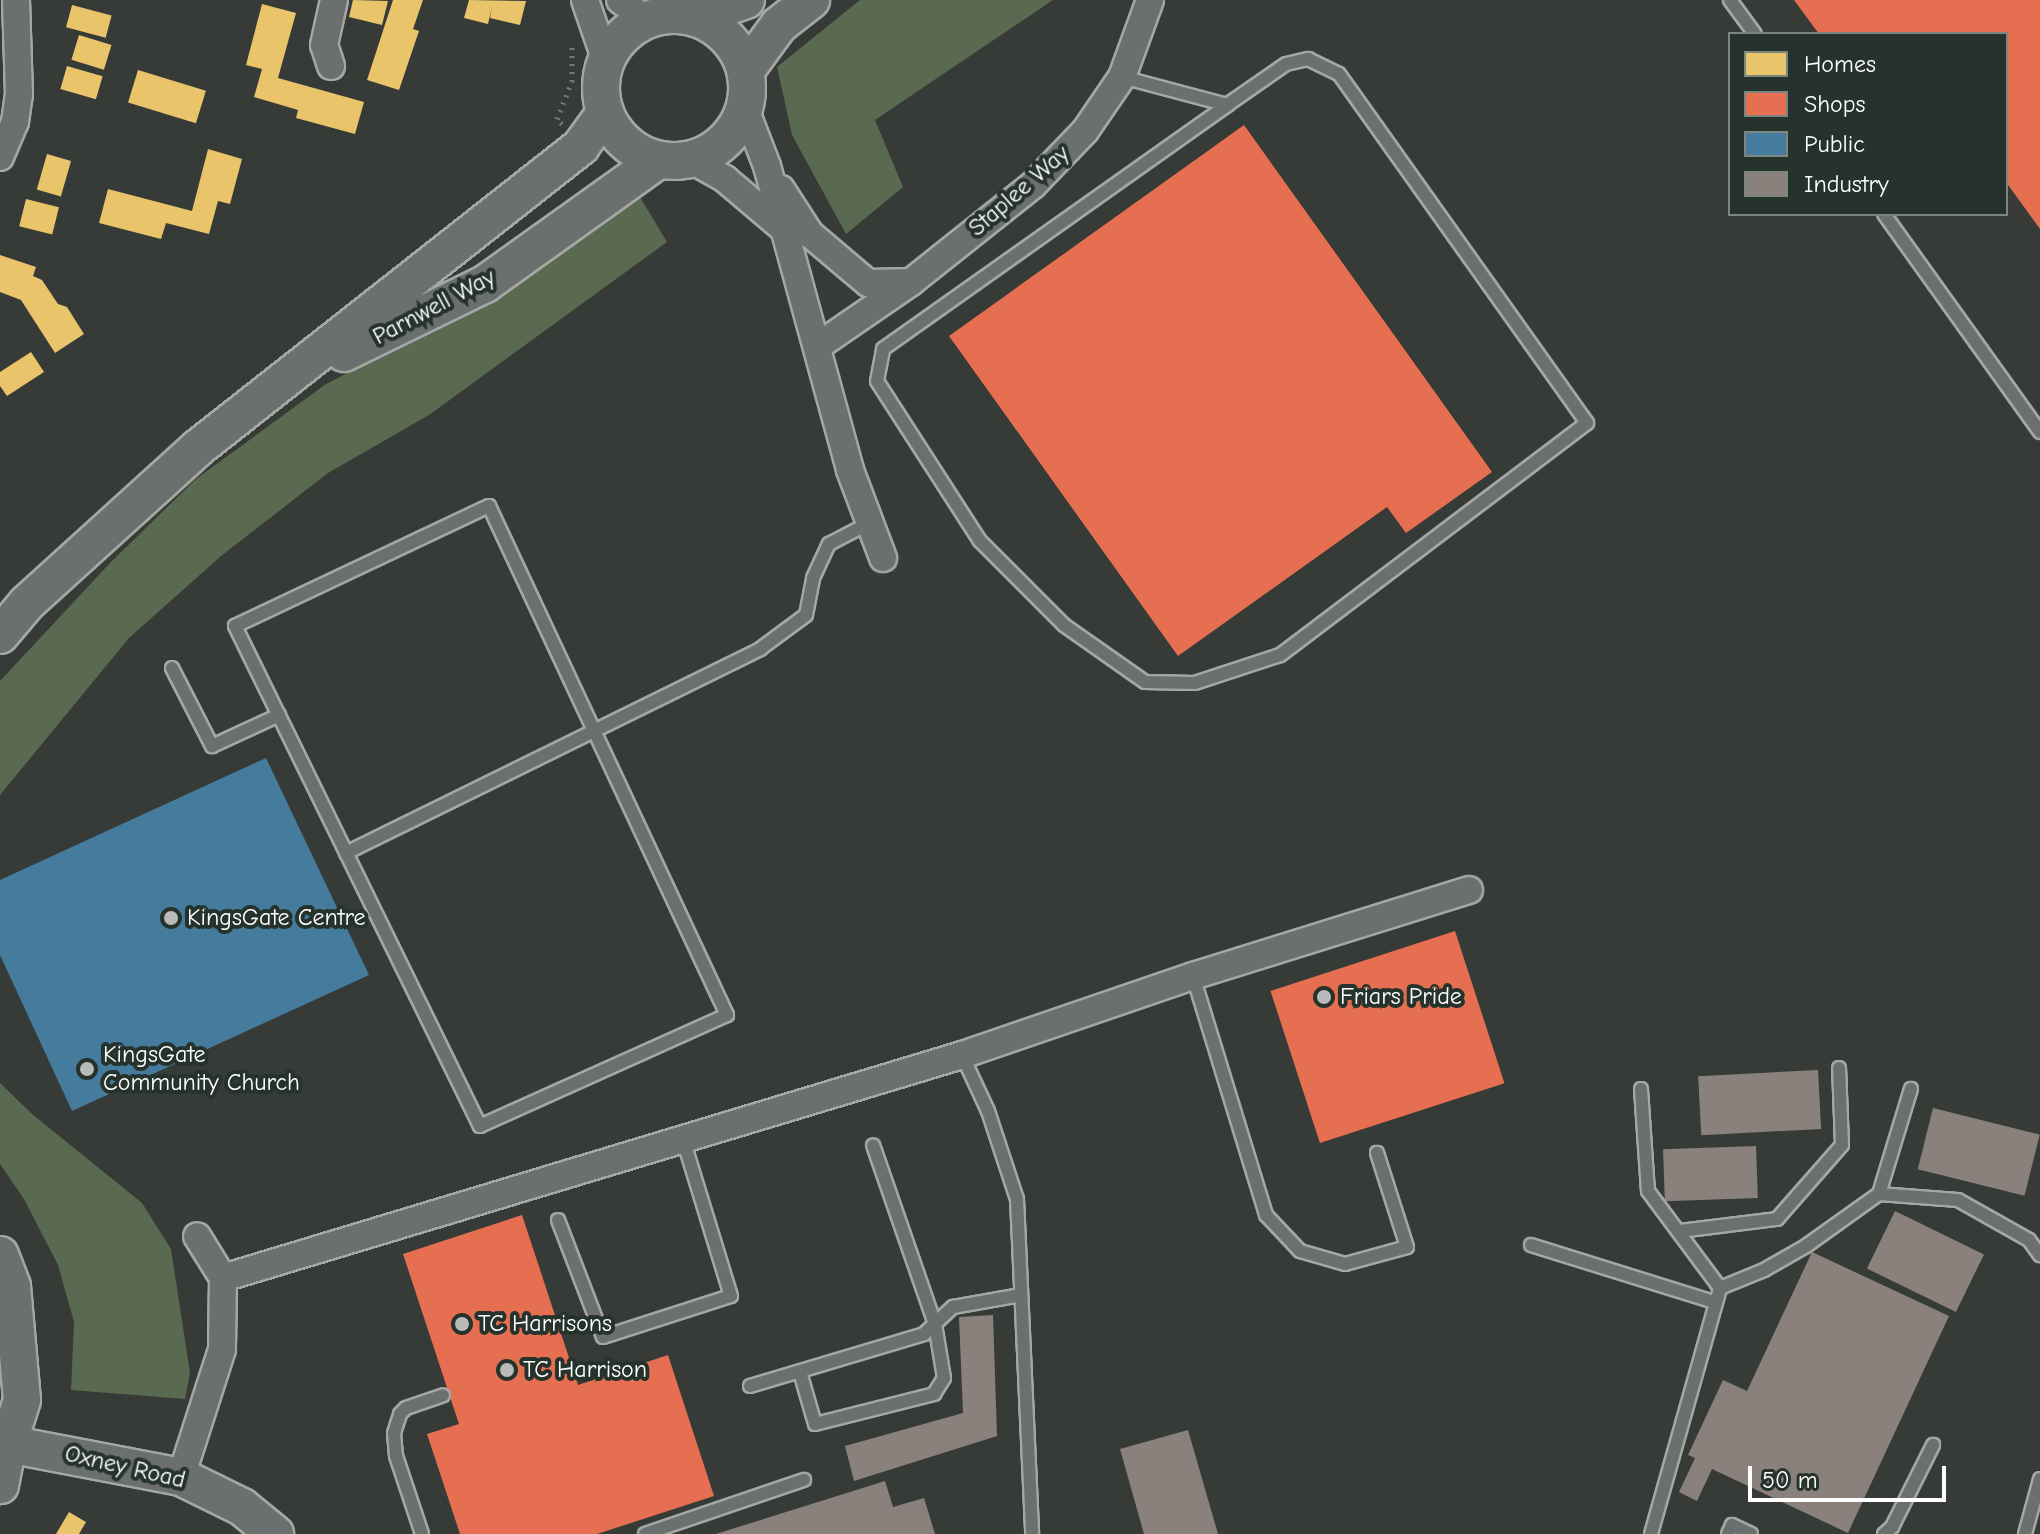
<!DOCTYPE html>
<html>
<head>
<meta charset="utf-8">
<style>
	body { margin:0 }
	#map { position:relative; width:2040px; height:1534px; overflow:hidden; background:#373b37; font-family:"Comic Neue",sans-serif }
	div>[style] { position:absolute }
	.green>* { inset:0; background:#596a50 }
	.homes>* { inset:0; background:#e9c46a; transform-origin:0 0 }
	.shops>* { inset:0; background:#e76f51; transform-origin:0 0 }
	.public>* { inset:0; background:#457b9d }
	.industry>* { inset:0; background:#8a817c; transform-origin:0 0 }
	.path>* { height:5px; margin-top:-2.5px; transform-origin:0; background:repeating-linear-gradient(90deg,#757776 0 2px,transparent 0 8px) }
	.roads { filter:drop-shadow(2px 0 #a5a7a5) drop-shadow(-2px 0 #a5a7a5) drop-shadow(0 2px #a5a7a5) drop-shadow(0 -2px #a5a7a5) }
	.lane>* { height:12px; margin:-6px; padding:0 6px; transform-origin:6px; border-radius:6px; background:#6b6f6d }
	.street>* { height:26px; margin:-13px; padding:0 13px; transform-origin:13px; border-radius:13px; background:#6b6f6d }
	.secondary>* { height:36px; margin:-18px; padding:0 18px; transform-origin:18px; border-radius:18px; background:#6b6f6d }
	.secondary>.ring { margin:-18px; padding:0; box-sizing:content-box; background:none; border:36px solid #6b6f6d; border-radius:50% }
	.dots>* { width:22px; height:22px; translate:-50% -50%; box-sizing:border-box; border:4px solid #26332d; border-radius:50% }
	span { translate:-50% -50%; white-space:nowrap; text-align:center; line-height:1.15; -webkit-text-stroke:8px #26332d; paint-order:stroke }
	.street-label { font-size:24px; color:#fff }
	.poi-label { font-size:24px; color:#fff }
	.left { translate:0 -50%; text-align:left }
	.legend { position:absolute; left:1728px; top:32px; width:280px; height:184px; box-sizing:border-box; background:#26332d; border:2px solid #7d8581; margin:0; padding:10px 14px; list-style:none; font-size:24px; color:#fff }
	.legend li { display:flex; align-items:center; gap:16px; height:40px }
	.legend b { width:40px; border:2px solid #7d8581 }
	.scale { position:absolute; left:1748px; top:1466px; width:198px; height:36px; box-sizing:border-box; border:4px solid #fff; border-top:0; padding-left:10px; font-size:24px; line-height:28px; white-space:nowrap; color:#fff; -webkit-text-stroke:6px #26332d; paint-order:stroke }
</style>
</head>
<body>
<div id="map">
	<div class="green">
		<div style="clip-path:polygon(860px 0,1053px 0,875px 120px,903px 187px,846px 234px,792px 135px,777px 67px)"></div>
		<div style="clip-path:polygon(640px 197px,667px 242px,429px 415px,328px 473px,221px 556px,129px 638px,0 795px,0 681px,110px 563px,196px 479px,326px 384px,488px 302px)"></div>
		<div style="clip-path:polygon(0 1083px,32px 1114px,142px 1203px,171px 1249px,190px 1373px,185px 1399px,71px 1390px,74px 1322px,58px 1265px,24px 1199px,0 1164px)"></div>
	</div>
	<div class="homes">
		<div style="clip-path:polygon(353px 0,388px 1px,382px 25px,349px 17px)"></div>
		<div style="clip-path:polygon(393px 0,423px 0,413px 29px,419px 31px,399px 90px,367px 80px)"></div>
		<div style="clip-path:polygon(469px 0,526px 1px,520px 25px,490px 18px,492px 7px,488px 24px,464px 18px)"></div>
		<div style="clip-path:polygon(262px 4px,296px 13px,278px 78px,364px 102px,355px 134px,296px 118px,298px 110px,254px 97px,262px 69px,246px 65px)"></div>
		<div style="left:72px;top:5px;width:41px;height:23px;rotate:15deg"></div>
		<div style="left:79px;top:35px;width:34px;height:26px;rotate:17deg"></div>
		<div style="left:67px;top:66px;width:37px;height:24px;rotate:16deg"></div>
		<div style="left:138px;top:70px;width:71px;height:34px;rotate:17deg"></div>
		<div style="clip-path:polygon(208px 149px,242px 159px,230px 204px,218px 201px,209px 234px,166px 223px,161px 239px,99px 223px,108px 189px,192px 211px)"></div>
		<div style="left:47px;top:154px;width:25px;height:37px;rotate:16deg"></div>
		<div style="left:26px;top:199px;width:34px;height:28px;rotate:14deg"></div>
		<div style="clip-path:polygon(0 255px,36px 267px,33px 276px,42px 280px,58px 304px,67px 307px,84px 334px,55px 353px,21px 300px,0 292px)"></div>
		<div style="clip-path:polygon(31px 352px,44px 372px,7px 396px,0 386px,0 372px)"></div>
		<div style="clip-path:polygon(69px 1512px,86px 1522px,79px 1534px,56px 1534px)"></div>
	</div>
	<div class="shops">
		<div style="clip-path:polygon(1794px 0,2040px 0,2040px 229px,2006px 182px,2006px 34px,1819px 34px)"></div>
		<div style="clip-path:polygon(1244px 125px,1492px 472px,1406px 533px,1387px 507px,1178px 656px,949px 336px)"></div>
		<div style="left:1455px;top:931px;width:160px;height:194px;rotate:72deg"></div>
		<div style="clip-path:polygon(522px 1215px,578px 1385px,668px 1355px,714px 1496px,597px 1534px,460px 1534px,427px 1434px,459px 1424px,403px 1254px)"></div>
	</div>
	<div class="public">
		<div style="clip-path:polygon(266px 758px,369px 975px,72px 1111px,0 955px,0 880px)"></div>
	</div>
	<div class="industry">
		<div style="left:1818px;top:1070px;width:59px;height:120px;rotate:87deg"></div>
		<div style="left:1933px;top:1108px;width:110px;height:63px;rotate:14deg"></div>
		<div style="left:1756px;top:1146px;width:52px;height:93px;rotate:88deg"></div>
		<div style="left:1895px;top:1211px;width:99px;height:64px;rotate:26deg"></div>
		<div style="clip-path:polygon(1812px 1252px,1949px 1316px,1848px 1533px,1712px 1469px,1697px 1501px,1679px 1492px,1695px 1458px,1688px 1455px,1723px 1380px,1747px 1391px)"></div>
		<div style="clip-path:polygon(993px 1315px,997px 1436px,854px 1481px,845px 1446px,963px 1413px,959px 1317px)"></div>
		<div style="clip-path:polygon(1188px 1430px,1218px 1534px,1144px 1534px,1120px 1449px)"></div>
		<div style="clip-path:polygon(885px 1481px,893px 1507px,924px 1498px,935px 1534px,716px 1534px)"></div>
	</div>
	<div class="path">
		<div style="left:562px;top:124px;width:7px;rotate:-135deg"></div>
		<div style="left:557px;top:119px;width:41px;rotate:-68.5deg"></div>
		<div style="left:572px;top:81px;width:34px;rotate:-90deg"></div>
	</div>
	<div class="roads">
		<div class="lane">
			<div style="left:1730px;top:0;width:42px;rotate:53.7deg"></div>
			<div style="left:1122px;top:77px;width:109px;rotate:14.9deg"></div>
			<div style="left:1227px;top:105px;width:72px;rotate:-34.8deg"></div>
			<div style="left:1286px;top:64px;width:23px;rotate:-13deg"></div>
			<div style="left:1308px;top:59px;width:34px;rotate:26deg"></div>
			<div style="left:1339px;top:74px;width:428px;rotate:54.6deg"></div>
			<div style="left:1587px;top:423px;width:385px;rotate:142.9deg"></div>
			<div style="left:1280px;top:655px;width:89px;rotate:161.8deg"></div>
			<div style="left:1195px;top:683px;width:50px;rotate:-178.9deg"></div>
			<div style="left:1145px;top:682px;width:99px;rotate:-144.9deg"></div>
			<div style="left:1064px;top:625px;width:119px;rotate:-135deg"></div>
			<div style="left:980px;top:541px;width:190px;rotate:-122.8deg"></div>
			<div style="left:877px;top:381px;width:33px;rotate:-79deg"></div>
			<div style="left:883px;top:349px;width:422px;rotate:-35.3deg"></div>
			<div style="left:1884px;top:214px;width:268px;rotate:54.4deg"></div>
			<div style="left:489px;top:506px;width:562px;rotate:64.94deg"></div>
			<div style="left:727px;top:1015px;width:271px;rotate:155.8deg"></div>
			<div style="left:480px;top:1126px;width:557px;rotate:-116.1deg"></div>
			<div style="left:235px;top:626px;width:281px;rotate:-25.3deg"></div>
			<div style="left:172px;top:668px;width:88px;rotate:62.9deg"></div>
			<div style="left:212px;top:746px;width:74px;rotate:-24.8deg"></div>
			<div style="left:346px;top:853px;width:462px;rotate:-26.2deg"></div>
			<div style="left:760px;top:649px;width:57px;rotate:-36.5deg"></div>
			<div style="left:806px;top:615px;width:38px;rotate:-79deg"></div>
			<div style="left:813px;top:578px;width:38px;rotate:-65deg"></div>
			<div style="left:829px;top:544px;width:47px;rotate:-27.6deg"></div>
			<div style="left:1193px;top:976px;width:250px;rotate:73deg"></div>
			<div style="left:1266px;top:1215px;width:50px;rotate:46.6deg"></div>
			<div style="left:1300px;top:1251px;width:47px;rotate:16.1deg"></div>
			<div style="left:1345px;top:1264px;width:64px;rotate:-15.3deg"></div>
			<div style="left:1407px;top:1247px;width:99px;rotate:-107.7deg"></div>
			<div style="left:962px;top:1055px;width:62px;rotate:65.1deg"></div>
			<div style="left:988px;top:1111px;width:93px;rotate:71.8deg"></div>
			<div style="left:1017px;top:1199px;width:335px;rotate:87.4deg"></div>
			<div style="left:1641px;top:1089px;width:102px;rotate:86.1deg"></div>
			<div style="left:1648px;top:1191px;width:121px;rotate:53.4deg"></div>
			<div style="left:1879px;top:1194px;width:110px;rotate:-73.1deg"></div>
			<div style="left:558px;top:1220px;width:125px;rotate:69deg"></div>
			<div style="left:603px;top:1337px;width:134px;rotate:-17.8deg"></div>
			<div style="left:731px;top:1296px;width:164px;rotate:-107deg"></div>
			<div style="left:1680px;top:1231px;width:98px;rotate:-7.1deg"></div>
			<div style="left:1777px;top:1219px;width:98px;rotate:-48.7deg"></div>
			<div style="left:1842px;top:1145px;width:77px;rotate:-92.2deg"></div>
			<div style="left:1531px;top:1245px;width:192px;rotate:17.3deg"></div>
			<div style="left:800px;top:1372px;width:54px;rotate:73.9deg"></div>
			<div style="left:815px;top:1424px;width:123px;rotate:-14.1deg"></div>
			<div style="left:934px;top:1394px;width:19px;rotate:-58deg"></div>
			<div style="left:944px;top:1378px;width:55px;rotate:-99.5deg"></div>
			<div style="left:935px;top:1324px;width:189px;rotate:-109.1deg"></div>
			<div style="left:750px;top:1386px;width:182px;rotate:-16.6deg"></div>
			<div style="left:924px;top:1334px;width:40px;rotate:-43deg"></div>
			<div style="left:953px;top:1307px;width:69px;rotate:-10deg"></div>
			<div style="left:422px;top:1534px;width:82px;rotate:-108.4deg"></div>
			<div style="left:396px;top:1456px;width:23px;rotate:-95deg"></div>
			<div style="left:394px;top:1433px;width:20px;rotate:-72deg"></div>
			<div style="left:400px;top:1414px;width:8px;rotate:-45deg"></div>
			<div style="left:406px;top:1408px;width:39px;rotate:-19deg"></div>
			<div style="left:645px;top:1534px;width:168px;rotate:-18.8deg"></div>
			<div style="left:1651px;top:1534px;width:255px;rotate:-74.3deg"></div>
			<div style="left:1720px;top:1288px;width:48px;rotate:-22.2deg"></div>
			<div style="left:1764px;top:1270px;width:48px;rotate:-29.7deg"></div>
			<div style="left:1806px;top:1246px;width:90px;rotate:-35.5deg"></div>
			<div style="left:1879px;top:1194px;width:79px;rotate:4.3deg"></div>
			<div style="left:1958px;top:1200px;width:81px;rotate:29.4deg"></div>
			<div style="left:2029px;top:1240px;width:19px;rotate:54deg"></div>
			<div style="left:1728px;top:1534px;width:10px;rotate:-66deg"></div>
			<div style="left:1732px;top:1525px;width:21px;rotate:25deg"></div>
			<div style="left:1884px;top:1534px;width:11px;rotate:-41deg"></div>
			<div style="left:1892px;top:1527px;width:92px;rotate:-63.4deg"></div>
			<div style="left:2025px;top:1534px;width:57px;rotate:-74.7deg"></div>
		</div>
		<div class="street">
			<div style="left:585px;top:0;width:65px;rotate:71deg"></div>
			<div style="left:620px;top:0;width:34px;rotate:37deg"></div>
			<div style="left:331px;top:66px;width:22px;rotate:-108deg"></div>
			<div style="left:324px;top:45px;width:46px;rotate:-77.5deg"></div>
			<div style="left:745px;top:109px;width:61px;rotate:68.9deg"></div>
			<div style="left:767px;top:166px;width:315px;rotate:74.7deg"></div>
			<div style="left:850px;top:470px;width:94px;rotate:69.4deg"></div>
			<div style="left:0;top:157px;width:38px;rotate:-67deg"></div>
			<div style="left:15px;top:122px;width:27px;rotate:-82deg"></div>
			<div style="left:19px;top:95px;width:95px;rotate:-91.8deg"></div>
			<div style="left:691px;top:160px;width:39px;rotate:29deg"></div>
			<div style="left:725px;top:179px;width:77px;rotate:40.3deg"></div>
			<div style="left:781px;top:189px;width:54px;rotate:57.2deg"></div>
			<div style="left:810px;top:234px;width:76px;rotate:40.2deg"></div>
			<div style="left:868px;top:283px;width:43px;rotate:-1.3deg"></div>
			<div style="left:818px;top:346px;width:113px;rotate:-34.5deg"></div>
			<div style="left:911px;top:282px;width:156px;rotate:-38.5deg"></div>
			<div style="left:1033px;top:185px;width:75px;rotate:-46.1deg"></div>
			<div style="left:1085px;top:131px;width:65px;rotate:-55.6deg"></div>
			<div style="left:1122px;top:77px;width:82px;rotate:-70deg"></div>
			<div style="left:223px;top:1278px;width:772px;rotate:-16.79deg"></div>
			<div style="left:962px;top:1055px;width:244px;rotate:-18.9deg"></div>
			<div style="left:1193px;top:976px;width:289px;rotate:-17.3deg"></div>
			<div style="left:181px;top:1477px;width:134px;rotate:-72.2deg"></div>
			<div style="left:222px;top:1349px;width:71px;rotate:-89.2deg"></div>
			<div style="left:223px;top:1278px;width:49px;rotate:-121.8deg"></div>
		</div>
		<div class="secondary">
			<div class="ring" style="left:601px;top:15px;width:110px;height:110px"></div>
			<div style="left:695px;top:18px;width:54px;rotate:-19.4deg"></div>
			<div style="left:746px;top:70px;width:56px;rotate:-53.7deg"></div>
			<div style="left:779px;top:25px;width:41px;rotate:-38deg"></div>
			<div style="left:344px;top:353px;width:157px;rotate:-26.1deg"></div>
			<div style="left:485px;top:284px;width:213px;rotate:-35.6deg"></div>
			<div style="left:0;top:635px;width:42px;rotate:-49.8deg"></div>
			<div style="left:27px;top:603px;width:232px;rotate:-42.2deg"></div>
			<div style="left:199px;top:447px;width:486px;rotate:-38.2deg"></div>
			<div style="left:581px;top:146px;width:41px;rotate:-54deg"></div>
			<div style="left:0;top:1255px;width:33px;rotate:69deg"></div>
			<div style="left:12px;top:1286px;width:114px;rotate:85deg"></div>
			<div style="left:22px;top:1400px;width:46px;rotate:107.7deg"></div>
			<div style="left:8px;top:1444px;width:42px;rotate:101deg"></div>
			<div style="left:8px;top:1444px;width:176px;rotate:10.8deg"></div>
			<div style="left:181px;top:1477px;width:68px;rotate:26.2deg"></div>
			<div style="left:242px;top:1507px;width:43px;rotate:39.3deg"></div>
		</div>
	</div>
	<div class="dots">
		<div style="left:171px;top:918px;background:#b9bab9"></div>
		<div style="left:1324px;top:997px;background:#b9bab9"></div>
		<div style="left:87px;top:1069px;background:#b9bab9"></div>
		<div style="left:462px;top:1324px;background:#b9bab9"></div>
		<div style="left:507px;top:1370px;background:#b9bab9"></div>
	</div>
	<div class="street-label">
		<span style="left:1019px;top:191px;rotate:-41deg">Staplee Way</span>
		<span style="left:434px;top:307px;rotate:-28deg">Parnwell Way</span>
		<span style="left:125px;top:1467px;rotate:13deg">Oxney Road</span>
	</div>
	<div class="poi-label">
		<span class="left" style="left:187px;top:918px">KingsGate Centre</span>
		<span class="left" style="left:1340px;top:997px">Friars Pride</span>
		<span class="left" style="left:103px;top:1069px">KingsGate<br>Community Church</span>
		<span class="left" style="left:478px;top:1324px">TC Harrisons</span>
		<span class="left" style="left:523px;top:1370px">TC Harrison</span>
	</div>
	<ul class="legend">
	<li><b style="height:22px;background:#e9c46a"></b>Homes</li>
	<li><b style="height:22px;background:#e76f51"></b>Shops</li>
	<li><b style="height:22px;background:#457b9d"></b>Public</li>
	<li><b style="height:22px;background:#8a817c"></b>Industry</li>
	</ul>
	<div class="scale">50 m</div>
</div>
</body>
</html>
